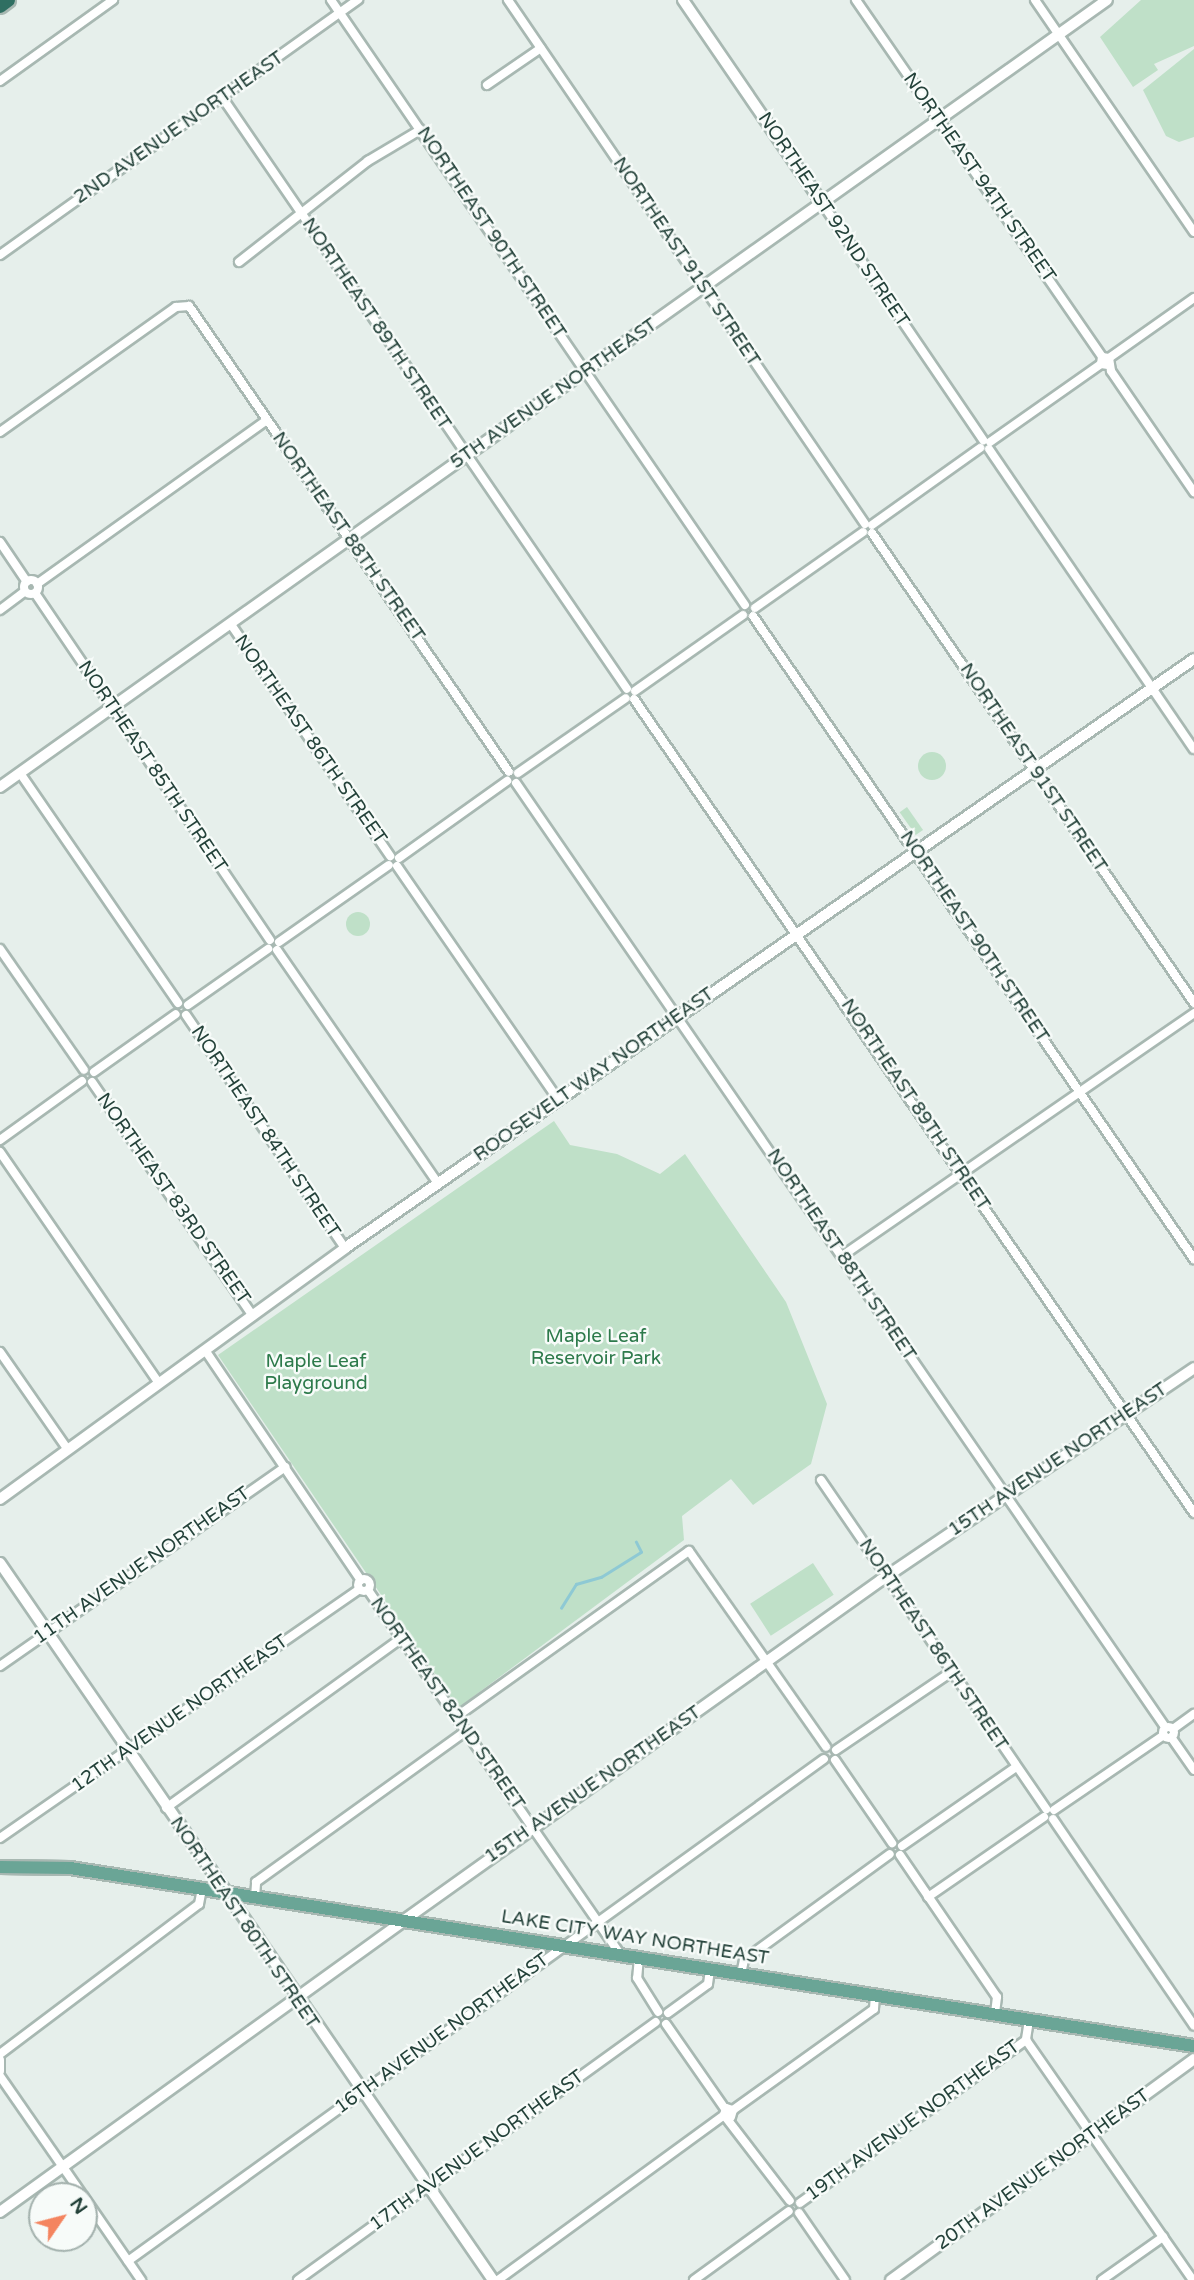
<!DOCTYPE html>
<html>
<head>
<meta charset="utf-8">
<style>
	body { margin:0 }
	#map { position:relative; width:1194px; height:2280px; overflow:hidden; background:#e6efeb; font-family:"Varela Round",sans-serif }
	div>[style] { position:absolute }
	.green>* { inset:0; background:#bfe0c8; transform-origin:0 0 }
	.round { border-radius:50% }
	.stream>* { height:2.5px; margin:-1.25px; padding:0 1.25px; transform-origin:1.25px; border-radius:1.25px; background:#8ec9d4 }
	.roads { filter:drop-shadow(2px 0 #a8b8b2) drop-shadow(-2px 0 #a8b8b2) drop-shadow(0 2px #a8b8b2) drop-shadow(0 -2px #a8b8b2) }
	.minor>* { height:8px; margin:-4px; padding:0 4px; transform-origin:4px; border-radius:4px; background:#fff }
	.minor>.ring { margin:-4px; padding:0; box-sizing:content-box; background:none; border:8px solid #fff; border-radius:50% }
	.tertiary>* { height:10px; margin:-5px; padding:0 5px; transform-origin:5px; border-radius:5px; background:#fff }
	.secondary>* { height:10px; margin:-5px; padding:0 5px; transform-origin:5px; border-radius:5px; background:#fff }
	.primary>* { height:12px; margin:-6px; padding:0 6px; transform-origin:6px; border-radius:6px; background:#6aa596 }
	.motorway>* { height:14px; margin:-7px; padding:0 7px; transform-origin:7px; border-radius:7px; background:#2f6f62 }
	span { translate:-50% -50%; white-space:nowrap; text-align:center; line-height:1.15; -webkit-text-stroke:5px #f7fbf9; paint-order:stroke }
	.street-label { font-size:19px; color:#24423a }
	.park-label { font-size:19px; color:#2d7a4b }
	.north { position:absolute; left:28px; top:2182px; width:70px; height:70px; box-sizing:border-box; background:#f7fbf9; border:2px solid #a3b1ad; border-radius:50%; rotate:55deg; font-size:19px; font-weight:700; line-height:28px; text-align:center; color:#24423a }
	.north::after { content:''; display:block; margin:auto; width:24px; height:32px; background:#f4845f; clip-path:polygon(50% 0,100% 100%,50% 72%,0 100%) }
</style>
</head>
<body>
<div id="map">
	<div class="green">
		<div style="clip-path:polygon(1141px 0,1194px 0,1194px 46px,1154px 64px,1158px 70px,1133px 87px,1100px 37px)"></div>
		<div style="clip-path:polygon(1194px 49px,1194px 137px,1179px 142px,1166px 136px,1143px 90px)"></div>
		<div class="round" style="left:918px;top:752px;width:28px;height:28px"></div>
		<div style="left:907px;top:807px;width:28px;height:9px;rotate:55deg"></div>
		<div class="round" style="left:346px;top:912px;width:24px;height:24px"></div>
		<div style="clip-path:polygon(554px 1121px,570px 1145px,617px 1154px,660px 1174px,685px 1154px,786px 1302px,827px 1404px,811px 1464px,753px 1505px,731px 1479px,682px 1516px,684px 1540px,458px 1708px,218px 1355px)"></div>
		<div style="left:813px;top:1563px;width:38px;height:75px;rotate:57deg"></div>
	</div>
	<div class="stream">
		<div style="left:561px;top:1608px;width:28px;rotate:-58deg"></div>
		<div style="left:576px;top:1584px;width:26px;rotate:-16deg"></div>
		<div style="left:601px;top:1577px;width:47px;rotate:-32deg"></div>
		<div style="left:641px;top:1552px;width:11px;rotate:-117deg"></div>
	</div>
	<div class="roads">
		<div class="minor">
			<div style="left:331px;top:0;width:733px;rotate:55.62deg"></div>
			<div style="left:508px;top:0;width:634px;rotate:55.73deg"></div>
			<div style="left:856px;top:0;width:434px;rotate:55.4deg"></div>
			<div style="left:1035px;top:0;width:281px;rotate:55.6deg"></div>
			<div style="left:0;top:81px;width:139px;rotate:-35.6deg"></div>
			<div style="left:487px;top:85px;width:65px;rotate:-34.4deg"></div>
			<div style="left:222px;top:97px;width:717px;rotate:55.62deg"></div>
			<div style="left:822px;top:203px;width:287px;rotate:55.8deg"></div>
			<div style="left:0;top:255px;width:440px;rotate:-35.5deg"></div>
			<div style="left:239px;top:262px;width:164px;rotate:-38.1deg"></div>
			<div style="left:368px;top:161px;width:61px;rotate:-30.8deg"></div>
			<div style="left:1109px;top:358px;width:104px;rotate:-35.2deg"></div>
			<div style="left:1108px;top:365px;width:7px;rotate:-172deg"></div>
			<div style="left:1101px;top:364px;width:7px;rotate:-82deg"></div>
			<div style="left:1102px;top:357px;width:7px;rotate:8deg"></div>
			<div style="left:1109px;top:358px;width:13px;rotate:81deg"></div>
			<div style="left:1111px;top:371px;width:147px;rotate:55.6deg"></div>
			<div style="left:0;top:432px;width:216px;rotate:-35.4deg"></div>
			<div style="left:176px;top:307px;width:13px;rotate:-4deg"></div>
			<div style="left:189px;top:306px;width:565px;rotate:55.52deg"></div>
			<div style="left:990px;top:442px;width:136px;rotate:-35.1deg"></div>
			<div style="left:989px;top:449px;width:363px;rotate:55.7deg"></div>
			<div style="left:872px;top:525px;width:133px;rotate:-35.5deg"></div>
			<div style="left:872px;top:533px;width:570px;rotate:55.58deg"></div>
			<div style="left:0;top:542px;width:48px;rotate:56deg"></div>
			<div class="ring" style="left:24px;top:580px;width:6px;height:6px"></div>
			<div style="left:37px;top:584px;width:282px;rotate:-35.5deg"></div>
			<div style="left:35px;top:593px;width:419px;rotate:55.9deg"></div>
			<div style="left:755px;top:608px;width:132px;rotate:-35.1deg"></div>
			<div style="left:0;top:610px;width:31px;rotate:-37deg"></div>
			<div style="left:753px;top:616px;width:780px;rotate:55.56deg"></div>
			<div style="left:230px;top:623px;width:283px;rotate:55.5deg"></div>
			<div style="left:635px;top:691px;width:132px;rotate:-35.1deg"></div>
			<div style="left:634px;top:699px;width:988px;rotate:55.47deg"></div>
			<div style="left:20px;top:773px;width:279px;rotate:55.5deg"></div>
			<div style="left:518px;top:773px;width:131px;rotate:-34.8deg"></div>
			<div style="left:516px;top:783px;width:1146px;rotate:55.49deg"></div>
			<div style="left:399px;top:858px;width:133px;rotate:-35.5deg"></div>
			<div style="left:397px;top:866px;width:283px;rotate:55.4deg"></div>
			<div style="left:279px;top:942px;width:134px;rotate:-35deg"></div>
			<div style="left:0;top:949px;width:147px;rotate:55.2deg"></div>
			<div style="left:277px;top:950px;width:283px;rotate:55.4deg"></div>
			<div style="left:188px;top:1005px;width:98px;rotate:-35deg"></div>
			<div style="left:186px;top:1015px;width:282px;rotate:55.7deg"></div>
			<div style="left:94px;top:1072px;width:100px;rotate:-35.3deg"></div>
			<div style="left:92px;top:1082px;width:284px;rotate:55.5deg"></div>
			<div style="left:0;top:1140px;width:101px;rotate:-35.7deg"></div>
			<div style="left:0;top:1152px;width:280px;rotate:55.5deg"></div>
			<div style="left:842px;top:1256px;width:428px;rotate:-34.6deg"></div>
			<div style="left:205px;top:1350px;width:278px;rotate:55.9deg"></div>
			<div style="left:0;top:1352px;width:119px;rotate:55.2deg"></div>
			<div style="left:821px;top:1480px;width:399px;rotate:55.6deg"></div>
			<div class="ring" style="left:358px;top:1579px;width:4px;height:4px"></div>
			<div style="left:368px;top:1590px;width:444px;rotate:55.3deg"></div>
			<div style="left:0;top:1666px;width:348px;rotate:-34.9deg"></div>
			<div style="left:456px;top:1717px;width:286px;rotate:-35.5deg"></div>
			<div style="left:689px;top:1551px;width:239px;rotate:55deg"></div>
			<div class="ring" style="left:1162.5px;top:1726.5px;width:3px;height:3px"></div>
			<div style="left:1173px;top:1729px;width:26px;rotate:-36deg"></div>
			<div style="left:1171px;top:1737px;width:40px;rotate:55.1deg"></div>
			<div style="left:836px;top:1750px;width:139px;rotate:-34.1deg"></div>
			<div style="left:835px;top:1760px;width:101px;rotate:55.5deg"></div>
			<div style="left:166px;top:1808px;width:291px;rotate:-35.8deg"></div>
			<div style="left:1054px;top:1810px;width:133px;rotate:-34.3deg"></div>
			<div style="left:1053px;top:1819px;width:250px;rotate:55.7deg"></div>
			<div style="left:0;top:1838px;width:437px;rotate:-34.7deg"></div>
			<div style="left:902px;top:1846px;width:139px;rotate:-34.7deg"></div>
			<div style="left:900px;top:1855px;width:172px;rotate:55.7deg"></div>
			<div style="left:997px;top:1997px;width:17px;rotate:97deg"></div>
			<div style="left:928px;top:1897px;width:141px;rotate:-34.6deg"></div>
			<div style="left:255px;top:1898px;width:16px;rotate:-86deg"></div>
			<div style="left:256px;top:1882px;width:259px;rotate:-35.7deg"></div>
			<div style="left:639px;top:1957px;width:21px;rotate:95deg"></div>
			<div style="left:637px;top:1978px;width:40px;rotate:58deg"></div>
			<div style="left:741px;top:1974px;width:14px;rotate:-78deg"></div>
			<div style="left:744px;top:1960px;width:180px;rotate:-36deg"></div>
			<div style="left:668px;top:2013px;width:49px;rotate:-35.9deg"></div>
			<div style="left:708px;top:1984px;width:15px;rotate:-82deg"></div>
			<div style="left:1029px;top:2020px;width:20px;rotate:99deg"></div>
			<div style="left:1026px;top:2040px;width:292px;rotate:55.2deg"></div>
			<div style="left:666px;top:2024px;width:103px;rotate:55.2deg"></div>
			<div style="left:0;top:2054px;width:249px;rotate:-37deg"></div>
			<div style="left:199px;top:1904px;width:15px;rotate:-79deg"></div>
			<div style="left:0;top:2060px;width:11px;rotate:90deg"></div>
			<div style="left:0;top:2076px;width:146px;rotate:55.3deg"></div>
			<div style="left:733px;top:2110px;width:173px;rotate:-35.6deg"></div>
			<div style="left:874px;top:2009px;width:14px;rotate:-86deg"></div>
			<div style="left:731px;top:2117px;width:7px;rotate:-74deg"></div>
			<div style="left:733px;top:2110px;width:7px;rotate:-164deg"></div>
			<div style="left:726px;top:2108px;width:7px;rotate:106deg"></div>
			<div style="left:724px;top:2115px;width:108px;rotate:52.5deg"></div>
			<div style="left:84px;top:2197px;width:101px;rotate:55.5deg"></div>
			<div style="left:800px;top:2203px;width:279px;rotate:-35.8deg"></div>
			<div style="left:799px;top:2213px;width:81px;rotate:55.5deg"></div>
			<div style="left:128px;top:2261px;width:858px;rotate:-35.8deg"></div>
			<div style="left:298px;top:2280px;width:441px;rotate:-35.8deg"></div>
			<div style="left:498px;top:2280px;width:280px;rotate:-36.1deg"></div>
			<div style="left:694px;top:2280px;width:117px;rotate:-36deg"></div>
			<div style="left:1102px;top:2280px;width:75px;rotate:-35.2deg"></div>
		</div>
		<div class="tertiary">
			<div style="left:683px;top:0;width:246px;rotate:55.6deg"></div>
			<div style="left:0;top:1563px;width:870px;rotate:55.49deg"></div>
			<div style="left:403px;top:1921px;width:587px;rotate:-35.5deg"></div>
			<div style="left:881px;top:1580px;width:378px;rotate:-34.1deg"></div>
			<div style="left:891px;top:2280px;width:375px;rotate:-36.1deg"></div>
		</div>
		<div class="secondary">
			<div style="left:0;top:787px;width:1358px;rotate:-35.41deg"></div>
			<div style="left:0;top:1499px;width:427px;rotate:-36deg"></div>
			<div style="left:345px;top:1248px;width:1033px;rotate:-34.75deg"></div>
			<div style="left:0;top:2212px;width:497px;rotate:-35.8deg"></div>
		</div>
		<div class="primary">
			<div style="left:0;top:1867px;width:70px;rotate:0.8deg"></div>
			<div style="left:70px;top:1868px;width:1138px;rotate:9deg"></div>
		</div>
		<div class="motorway">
			<div style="left:0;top:6px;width:10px;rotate:-37deg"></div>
		</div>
	</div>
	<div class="street-label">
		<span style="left:179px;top:128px;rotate:-35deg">2ND AVENUE NORTHEAST</span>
		<span style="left:979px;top:178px;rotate:55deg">NORTHEAST 94TH STREET</span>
		<span style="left:833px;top:220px;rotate:56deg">NORTHEAST 92ND STREET</span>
		<span style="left:491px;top:233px;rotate:56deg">NORTHEAST 90TH STREET</span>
		<span style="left:686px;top:262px;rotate:56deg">NORTHEAST 91ST STREET</span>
		<span style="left:376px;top:324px;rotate:56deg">NORTHEAST 89TH STREET</span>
		<span style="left:554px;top:394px;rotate:-35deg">5TH AVENUE NORTHEAST</span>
		<span style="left:348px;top:537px;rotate:55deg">NORTHEAST 88TH STREET</span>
		<span style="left:310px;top:740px;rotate:55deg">NORTHEAST 86TH STREET</span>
		<span style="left:152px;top:767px;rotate:56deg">NORTHEAST 85TH STREET</span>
		<span style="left:1033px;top:768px;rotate:56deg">NORTHEAST 91ST STREET</span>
		<span style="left:974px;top:937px;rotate:56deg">NORTHEAST 90TH STREET</span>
		<span style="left:594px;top:1075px;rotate:-35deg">ROOSEVELT WAY NORTHEAST</span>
		<span style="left:915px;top:1105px;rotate:56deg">NORTHEAST 89TH STREET</span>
		<span style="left:265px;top:1132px;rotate:56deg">NORTHEAST 84TH STREET</span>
		<span style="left:173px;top:1199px;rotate:55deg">NORTHEAST 83RD STREET</span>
		<span style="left:841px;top:1255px;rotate:56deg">NORTHEAST 88TH STREET</span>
		<span style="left:1058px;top:1460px;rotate:-34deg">15TH AVENUE NORTHEAST</span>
		<span style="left:142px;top:1566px;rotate:-35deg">11TH AVENUE NORTHEAST</span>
		<span style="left:933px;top:1645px;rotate:56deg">NORTHEAST 86TH STREET</span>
		<span style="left:447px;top:1704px;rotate:55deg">NORTHEAST 82ND STREET</span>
		<span style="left:180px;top:1714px;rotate:-35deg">12TH AVENUE NORTHEAST</span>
		<span style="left:593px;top:1785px;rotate:-35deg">15TH AVENUE NORTHEAST</span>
		<span style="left:244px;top:1923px;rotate:56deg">NORTHEAST 80TH STREET</span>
		<span style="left:635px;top:1938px;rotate:9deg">LAKE CITY WAY NORTHEAST</span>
		<span style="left:442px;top:2034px;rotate:-36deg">16TH AVENUE NORTHEAST</span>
		<span style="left:913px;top:2121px;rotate:-36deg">19TH AVENUE NORTHEAST</span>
		<span style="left:477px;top:2151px;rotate:-36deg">17TH AVENUE NORTHEAST</span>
		<span style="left:1043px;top:2170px;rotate:-36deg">20TH AVENUE NORTHEAST</span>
	</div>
	<div class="park-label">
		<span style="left:596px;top:1348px">Maple Leaf<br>Reservoir Park</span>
		<span style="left:316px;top:1373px">Maple Leaf<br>Playground</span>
	</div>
	<div class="north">N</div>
</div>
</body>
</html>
